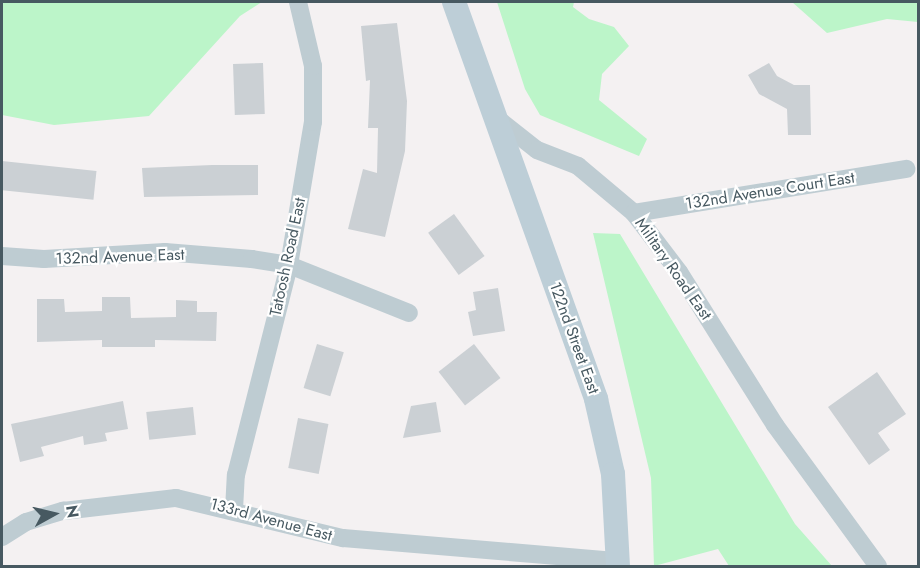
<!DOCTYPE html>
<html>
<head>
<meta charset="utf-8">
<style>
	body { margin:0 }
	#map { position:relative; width:920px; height:568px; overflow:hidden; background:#f4f1f2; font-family:Jost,sans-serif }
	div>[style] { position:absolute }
	.green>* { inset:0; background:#bcf5c9 }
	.building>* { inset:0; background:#cbd0d4; transform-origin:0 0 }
	.minor>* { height:18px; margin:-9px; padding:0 9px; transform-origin:9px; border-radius:9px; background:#beccd2 }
	.secondary>* { height:24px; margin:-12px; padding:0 12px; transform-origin:12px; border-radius:12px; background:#bdced7 }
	span { translate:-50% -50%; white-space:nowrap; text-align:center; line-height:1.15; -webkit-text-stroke:4.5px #fff; paint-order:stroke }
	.street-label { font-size:16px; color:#475961 }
	.frame { position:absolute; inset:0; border:3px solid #475961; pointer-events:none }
	.north { position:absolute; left:24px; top:484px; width:60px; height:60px; -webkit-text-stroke:4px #fff; paint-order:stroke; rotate:82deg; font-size:16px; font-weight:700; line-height:24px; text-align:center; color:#475961 }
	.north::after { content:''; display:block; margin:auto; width:21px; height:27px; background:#475961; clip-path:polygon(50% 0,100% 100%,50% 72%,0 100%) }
</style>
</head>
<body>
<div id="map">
	<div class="green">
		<div style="clip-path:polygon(2px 2px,262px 2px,240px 16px,149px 116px,54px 125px,2px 115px)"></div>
		<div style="clip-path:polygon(497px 2px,574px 2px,573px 7px,589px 19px,614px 27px,629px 46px,602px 74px,599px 100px,647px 139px,639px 156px,540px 115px,525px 89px)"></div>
		<div style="clip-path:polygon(792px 2px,918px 2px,918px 22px,887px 19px,827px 33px)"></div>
		<div style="clip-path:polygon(593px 233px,620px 234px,795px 524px,832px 566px,729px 566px,718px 549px,654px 566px,651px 478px)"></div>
	</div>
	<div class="building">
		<div style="clip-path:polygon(397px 23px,407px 101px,405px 151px,385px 237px,348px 229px,363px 169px,377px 173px,378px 128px,368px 128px,370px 80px,366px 81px,361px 26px)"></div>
		<div style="left:263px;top:63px;width:51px;height:30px;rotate:88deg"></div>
		<div style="clip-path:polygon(769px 63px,777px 76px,794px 85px,810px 85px,811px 135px,788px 135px,787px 109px,759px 94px,748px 75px)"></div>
		<div style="left:2px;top:161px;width:95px;height:29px;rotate:6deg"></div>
		<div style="clip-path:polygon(212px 165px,258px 165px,258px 195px,144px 197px,142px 168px)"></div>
		<div style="left:454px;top:214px;width:52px;height:32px;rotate:54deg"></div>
		<div style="clip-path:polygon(498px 288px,505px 331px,473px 336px,468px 312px,476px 310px,473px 292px)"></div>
		<div style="clip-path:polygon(102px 297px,130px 297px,131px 318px,176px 317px,176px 300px,197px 301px,197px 312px,217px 312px,216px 341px,155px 340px,155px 347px,102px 347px,102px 340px,37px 342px,37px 299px,64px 299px,65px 312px,102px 311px)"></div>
		<div style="left:317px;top:344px;width:28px;height:46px;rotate:17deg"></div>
		<div style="left:474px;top:344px;width:43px;height:45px;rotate:52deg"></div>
		<div style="clip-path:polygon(877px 372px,906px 414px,878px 433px,890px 450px,869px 465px,828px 407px)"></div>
		<div style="clip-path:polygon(123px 401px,128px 429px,105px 433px,107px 441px,84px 445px,83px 436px,41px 447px,44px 456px,20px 462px,11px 424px)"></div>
		<div style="clip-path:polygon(436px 402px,441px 432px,403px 438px,411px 406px)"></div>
		<div style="left:193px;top:407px;width:28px;height:47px;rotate:84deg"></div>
		<div style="left:298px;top:418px;width:31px;height:51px;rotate:11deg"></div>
	</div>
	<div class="minor">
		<div style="left:499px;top:120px;width:48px;rotate:38.3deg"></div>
		<div style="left:537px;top:150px;width:44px;rotate:21.3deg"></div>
		<div style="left:578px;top:166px;width:73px;rotate:40deg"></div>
		<div style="left:634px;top:213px;width:74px;rotate:52.7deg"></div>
		<div style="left:679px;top:272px;width:181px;rotate:57.9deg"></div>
		<div style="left:775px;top:425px;width:175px;rotate:53.9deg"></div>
		<div style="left:634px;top:213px;width:276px;rotate:-9.2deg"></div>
		<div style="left:2px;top:256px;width:42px;rotate:4.1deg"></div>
		<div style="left:44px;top:259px;width:121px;rotate:-3.3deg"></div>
		<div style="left:165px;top:252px;width:87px;rotate:4.6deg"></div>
		<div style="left:252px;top:259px;width:37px;rotate:9deg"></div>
		<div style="left:289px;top:265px;width:129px;rotate:21.8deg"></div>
		<div style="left:234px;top:510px;width:35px;rotate:-87deg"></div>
		<div style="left:236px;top:475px;width:217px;rotate:-75.8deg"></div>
		<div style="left:289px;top:265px;width:145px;rotate:-80.5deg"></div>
		<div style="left:313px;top:122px;width:56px;rotate:-90deg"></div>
		<div style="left:313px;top:66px;width:66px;rotate:-103.2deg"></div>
		<div style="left:2px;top:537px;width:28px;rotate:-32deg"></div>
		<div style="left:26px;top:522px;width:39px;rotate:-17deg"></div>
		<div style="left:63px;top:511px;width:114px;rotate:-6.6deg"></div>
		<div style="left:176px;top:498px;width:172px;rotate:13.5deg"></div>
		<div style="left:343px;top:538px;width:276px;rotate:4.8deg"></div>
	</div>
	<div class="secondary">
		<div style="left:454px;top:2px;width:422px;rotate:70.3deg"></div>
		<div style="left:596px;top:399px;width:77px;rotate:77.2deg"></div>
		<div style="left:613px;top:474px;width:92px;rotate:86.9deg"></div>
	</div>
	<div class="street-label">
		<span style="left:770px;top:191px;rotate:-9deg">132nd Avenue Court East</span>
		<span style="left:120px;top:257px;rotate:-2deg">132nd Avenue East</span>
		<span style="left:288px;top:257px;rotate:-78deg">Tatoosh Road East</span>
		<span style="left:673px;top:269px;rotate:55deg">Military Road East</span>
		<span style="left:574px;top:338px;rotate:70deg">122nd Street East</span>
		<span style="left:271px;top:520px;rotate:15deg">133rd Avenue East</span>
	</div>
	<div class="frame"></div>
	<div class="north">N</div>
</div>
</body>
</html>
